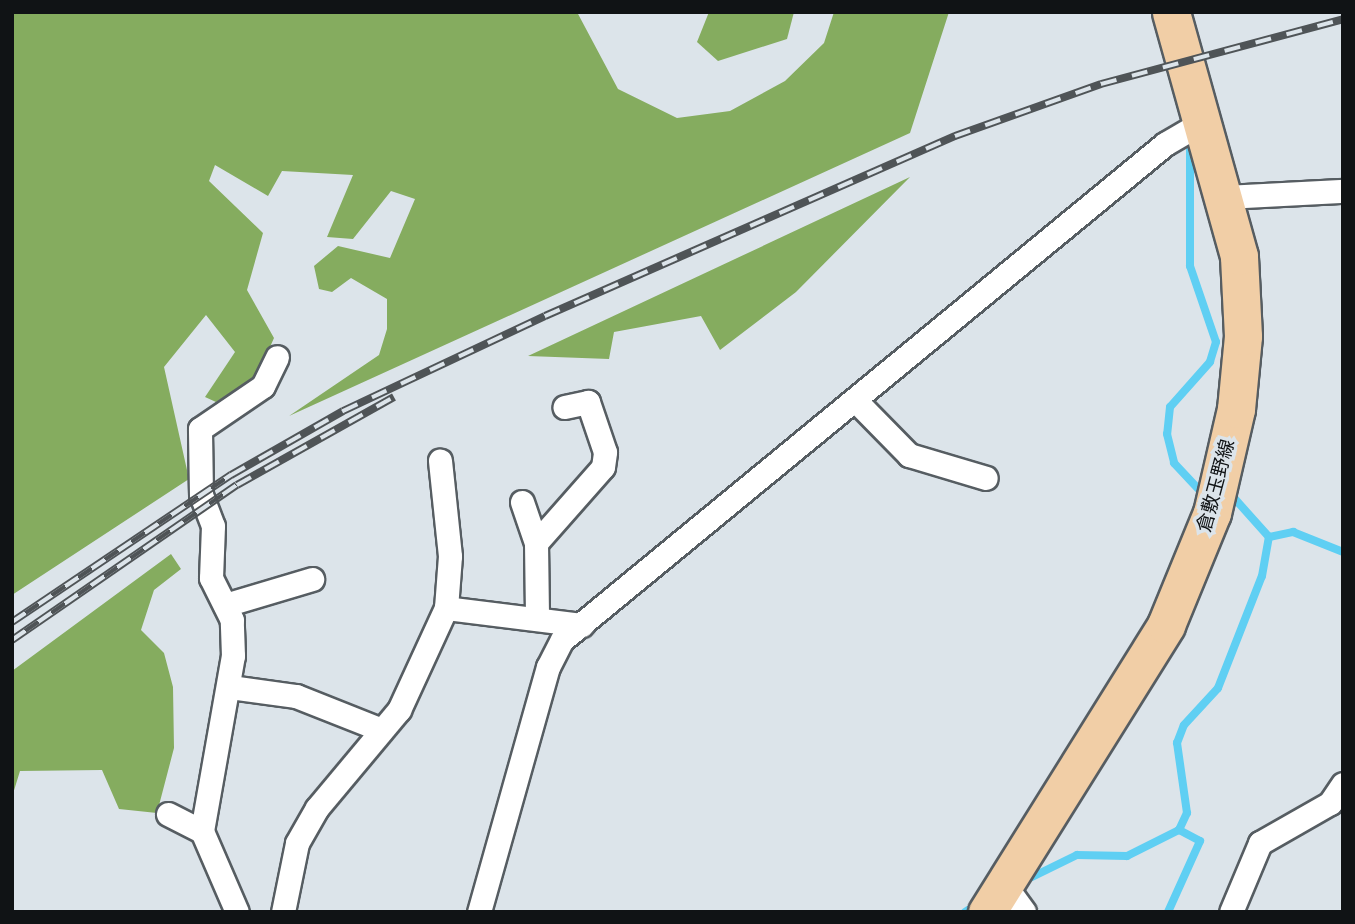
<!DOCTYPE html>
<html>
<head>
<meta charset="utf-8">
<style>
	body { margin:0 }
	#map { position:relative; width:1355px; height:924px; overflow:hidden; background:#dce4ea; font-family:"Varela Round","Noto Sans JP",sans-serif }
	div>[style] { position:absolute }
	.forest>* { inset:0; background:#85ac5f }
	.stream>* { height:8px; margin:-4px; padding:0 4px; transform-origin:4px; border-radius:4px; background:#5fcff3 }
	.roads { filter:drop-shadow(2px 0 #565d62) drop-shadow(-2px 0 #565d62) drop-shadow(0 2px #565d62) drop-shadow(0 -2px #565d62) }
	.street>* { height:23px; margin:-11.5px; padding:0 11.5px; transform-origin:11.5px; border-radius:11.5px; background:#fff }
	.primary>* { height:37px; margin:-18.5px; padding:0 18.5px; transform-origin:18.5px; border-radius:18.5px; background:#f1cea6 }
	.rail>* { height:8px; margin-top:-4px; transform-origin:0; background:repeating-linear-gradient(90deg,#dce4ea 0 16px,#4f5457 0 32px); box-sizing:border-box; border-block:2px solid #4f5457 }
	span { translate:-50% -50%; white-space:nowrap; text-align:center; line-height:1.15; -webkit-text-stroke:7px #dce4ea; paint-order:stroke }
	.street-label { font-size:19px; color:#101315 }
	.frame { position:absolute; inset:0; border:14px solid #101315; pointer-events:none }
</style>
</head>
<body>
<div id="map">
	<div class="forest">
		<div style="clip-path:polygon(12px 12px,577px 12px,618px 89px,677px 118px,730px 111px,785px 81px,824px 43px,834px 12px,949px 12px,910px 133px,289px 416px,379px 355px,387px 329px,387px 299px,351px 278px,332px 292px,319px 289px,314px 266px,338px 246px,390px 258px,415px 199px,391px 191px,353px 239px,327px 237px,353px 175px,282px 171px,268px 196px,215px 165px,209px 181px,263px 233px,247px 290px,274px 338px,257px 376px,216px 402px,205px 397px,235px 352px,206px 315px,164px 367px,189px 479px,12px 595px)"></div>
		<div style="clip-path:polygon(709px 12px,794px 12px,787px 39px,718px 61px,697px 42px)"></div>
		<div style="clip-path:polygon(910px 177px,796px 292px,720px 350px,701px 316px,614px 332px,609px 359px,528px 356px)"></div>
		<div style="clip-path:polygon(171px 554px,181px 569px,154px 590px,141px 630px,164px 653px,173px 687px,174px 748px,157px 813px,119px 809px,102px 770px,20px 771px,12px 797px,12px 671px)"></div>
	</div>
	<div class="stream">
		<div style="left:1190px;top:150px;width:116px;rotate:90deg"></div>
		<div style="left:1190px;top:266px;width:80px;rotate:71.1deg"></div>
		<div style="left:1216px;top:342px;width:21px;rotate:107deg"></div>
		<div style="left:1210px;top:362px;width:60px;rotate:131.6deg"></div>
		<div style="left:1170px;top:407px;width:27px;rotate:96deg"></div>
		<div style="left:1167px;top:434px;width:30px;rotate:76deg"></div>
		<div style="left:1174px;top:463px;width:35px;rotate:47deg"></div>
		<div style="left:1235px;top:499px;width:51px;rotate:48.2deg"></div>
		<div style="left:1032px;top:877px;width:50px;rotate:-26.1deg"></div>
		<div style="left:1077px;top:855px;width:50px;rotate:1.1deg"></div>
		<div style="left:1127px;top:856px;width:58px;rotate:-26.6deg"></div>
		<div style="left:1179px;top:830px;width:19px;rotate:-65deg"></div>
		<div style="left:1187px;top:813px;width:71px;rotate:-98.1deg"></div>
		<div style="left:1177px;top:743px;width:19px;rotate:-69deg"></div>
		<div style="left:1184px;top:725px;width:50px;rotate:-47.4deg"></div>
		<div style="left:1218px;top:688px;width:120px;rotate:-68.6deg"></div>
		<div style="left:1262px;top:576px;width:40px;rotate:-80deg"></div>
		<div style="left:1269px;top:537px;width:25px;rotate:-12deg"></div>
		<div style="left:1293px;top:532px;width:54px;rotate:21.8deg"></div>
		<div style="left:965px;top:912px;width:4px;rotate:-34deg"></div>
		<div style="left:1168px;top:912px;width:78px;rotate:-65.7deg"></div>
		<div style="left:1200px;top:841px;width:24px;rotate:-152deg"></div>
	</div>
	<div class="roads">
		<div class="street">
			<div style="left:1227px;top:197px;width:116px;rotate:-3deg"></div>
			<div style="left:856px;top:401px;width:76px;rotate:45.5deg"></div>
			<div style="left:909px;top:455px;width:80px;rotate:16.6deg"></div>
			<div style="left:522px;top:502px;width:43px;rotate:71.1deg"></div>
			<div style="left:536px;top:543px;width:75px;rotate:89.2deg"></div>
			<div style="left:536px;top:543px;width:101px;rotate:-48.6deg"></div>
			<div style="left:603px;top:467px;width:15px;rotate:-82deg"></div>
			<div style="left:605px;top:452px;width:53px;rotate:-108.8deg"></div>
			<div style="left:588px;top:402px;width:24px;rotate:168deg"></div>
			<div style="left:225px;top:605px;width:91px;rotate:-16.6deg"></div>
			<div style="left:446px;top:608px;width:137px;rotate:7.1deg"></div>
			<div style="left:230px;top:687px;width:67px;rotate:7.8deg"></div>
			<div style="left:296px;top:696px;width:92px;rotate:21.6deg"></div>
			<div style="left:168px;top:814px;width:38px;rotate:27deg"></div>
			<div style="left:1004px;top:884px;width:34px;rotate:54deg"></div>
			<div style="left:237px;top:912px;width:88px;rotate:-113.4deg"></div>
			<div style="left:202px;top:831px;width:178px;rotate:-80deg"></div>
			<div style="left:233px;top:656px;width:36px;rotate:-92deg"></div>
			<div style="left:232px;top:620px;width:47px;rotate:-116.6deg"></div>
			<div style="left:211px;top:578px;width:52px;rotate:-87.8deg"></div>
			<div style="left:213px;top:526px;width:33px;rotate:-111deg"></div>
			<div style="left:201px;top:495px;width:66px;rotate:-90.9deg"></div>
			<div style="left:200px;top:429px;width:76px;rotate:-34.3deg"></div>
			<div style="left:263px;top:386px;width:32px;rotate:-64deg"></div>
			<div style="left:283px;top:912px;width:70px;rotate:-78.5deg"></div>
			<div style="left:297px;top:843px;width:40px;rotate:-60.3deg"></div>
			<div style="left:317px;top:808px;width:128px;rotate:-50.1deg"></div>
			<div style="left:399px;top:710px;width:112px;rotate:-65.3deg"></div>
			<div style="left:446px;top:608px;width:52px;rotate:-85.6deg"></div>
			<div style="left:450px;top:556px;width:96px;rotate:-96deg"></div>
			<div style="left:479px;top:912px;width:255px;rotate:-74.3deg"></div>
			<div style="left:548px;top:667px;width:30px;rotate:-63deg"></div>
			<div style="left:562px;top:640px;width:781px;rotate:-39.44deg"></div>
			<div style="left:1165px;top:144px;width:48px;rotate:-30.3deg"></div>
			<div style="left:1231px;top:912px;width:75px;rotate:-67.2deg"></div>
			<div style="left:1260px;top:843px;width:81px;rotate:-29.7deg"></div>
			<div style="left:1330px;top:803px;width:23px;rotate:-56deg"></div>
		</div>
		<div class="primary">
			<div style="left:987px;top:912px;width:338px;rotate:-58deg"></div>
			<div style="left:1166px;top:625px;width:121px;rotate:-67.7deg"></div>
			<div style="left:1212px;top:513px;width:107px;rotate:-77deg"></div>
			<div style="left:1236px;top:409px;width:73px;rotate:-84.5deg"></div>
			<div style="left:1243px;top:336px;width:80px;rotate:-92.9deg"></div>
			<div style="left:1239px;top:256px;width:253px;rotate:-105.6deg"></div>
		</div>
	</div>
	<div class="rail">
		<div style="left:12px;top:622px;width:264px;rotate:-33.9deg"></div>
		<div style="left:231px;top:475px;width:129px;rotate:-29.7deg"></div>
		<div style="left:343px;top:411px;width:223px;rotate:-25.2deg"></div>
		<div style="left:545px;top:316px;width:448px;rotate:-23.7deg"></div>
		<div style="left:955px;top:136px;width:155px;rotate:-19.6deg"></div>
		<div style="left:1101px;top:84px;width:251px;rotate:-15deg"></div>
		<div style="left:12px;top:640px;width:273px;rotate:-34.6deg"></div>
		<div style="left:237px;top:485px;width:180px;rotate:-29.3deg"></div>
	</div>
	<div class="street-label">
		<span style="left:1217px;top:486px;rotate:-75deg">倉敷玉野線</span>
	</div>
	<div class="frame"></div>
</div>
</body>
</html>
